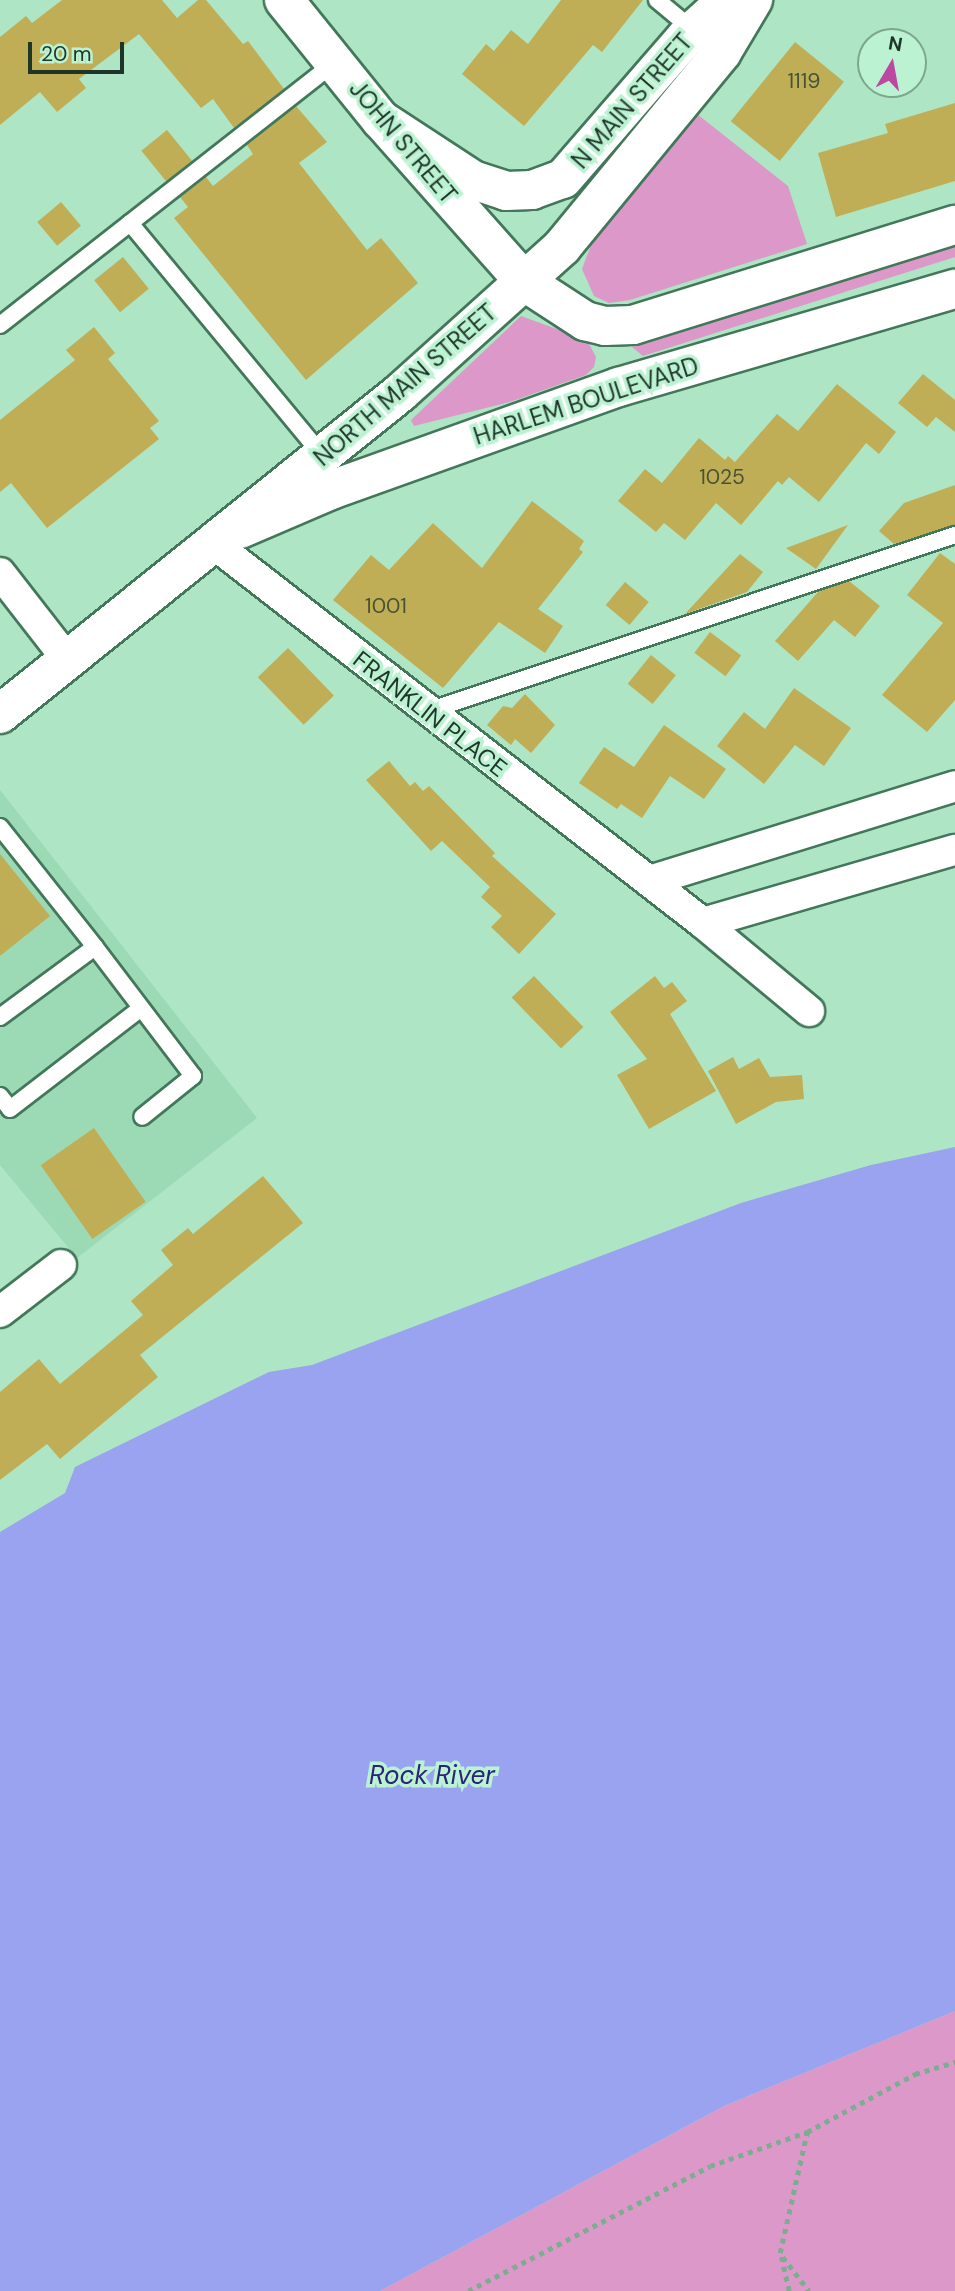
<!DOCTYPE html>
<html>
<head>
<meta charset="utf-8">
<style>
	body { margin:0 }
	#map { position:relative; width:955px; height:2291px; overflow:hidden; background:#aee5c4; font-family:"DM Sans",sans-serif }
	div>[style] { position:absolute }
	.built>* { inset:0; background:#9cd9b5 }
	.green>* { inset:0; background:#dc98c8 }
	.water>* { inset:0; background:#9aa3f0 }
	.building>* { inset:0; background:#c0ae56; transform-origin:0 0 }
	.path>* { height:4.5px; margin-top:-2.25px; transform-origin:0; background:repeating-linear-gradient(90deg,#7fab91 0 5px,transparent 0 10px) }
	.roads { filter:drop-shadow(2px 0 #43775a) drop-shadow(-2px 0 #43775a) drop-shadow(0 2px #43775a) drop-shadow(0 -2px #43775a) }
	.lane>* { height:16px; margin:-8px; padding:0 8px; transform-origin:8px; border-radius:8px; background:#fff }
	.street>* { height:30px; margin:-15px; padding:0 15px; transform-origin:15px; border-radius:15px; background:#fff }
	.secondary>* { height:38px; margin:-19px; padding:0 19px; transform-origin:19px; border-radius:19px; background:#fff }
	.primary>* { height:38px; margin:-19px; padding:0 19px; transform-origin:19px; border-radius:19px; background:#fff }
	span { translate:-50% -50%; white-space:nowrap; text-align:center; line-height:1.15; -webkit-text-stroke:7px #bbf2d1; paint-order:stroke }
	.number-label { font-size:21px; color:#475334 }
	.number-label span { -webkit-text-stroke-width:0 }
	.street-label { font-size:24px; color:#1f3529 }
	.water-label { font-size:26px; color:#29237a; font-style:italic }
	.north { position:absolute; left:857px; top:28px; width:70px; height:70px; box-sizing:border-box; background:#bbf2d1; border:2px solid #7da68e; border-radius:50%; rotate:10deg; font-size:19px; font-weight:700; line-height:28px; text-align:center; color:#1f3529 }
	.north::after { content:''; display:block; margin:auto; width:24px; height:32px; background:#bd48a1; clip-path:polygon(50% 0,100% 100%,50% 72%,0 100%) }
	.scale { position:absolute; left:28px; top:42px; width:96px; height:32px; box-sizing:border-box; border:4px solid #1f3529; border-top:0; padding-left:9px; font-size:21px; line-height:24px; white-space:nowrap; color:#1f3529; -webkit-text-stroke:5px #bbf2d1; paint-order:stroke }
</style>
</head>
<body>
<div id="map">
	<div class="built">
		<div style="clip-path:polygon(0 790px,257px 1118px,77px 1258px,0 1165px)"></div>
	</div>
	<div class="green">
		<div style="clip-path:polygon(697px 114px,788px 186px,807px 244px,630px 300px,609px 303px,594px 296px,582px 269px,594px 237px)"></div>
		<div style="clip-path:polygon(955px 238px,955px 257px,643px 356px,632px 347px,635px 342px)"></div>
		<div style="clip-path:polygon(521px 316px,587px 340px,596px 357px,594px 367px,586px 375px,510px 402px,414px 426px,411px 420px)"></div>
		<div style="clip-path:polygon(955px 2011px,955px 2291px,380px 2291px,724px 2106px)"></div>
	</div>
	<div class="water">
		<div style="clip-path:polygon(955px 1147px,955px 2011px,724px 2106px,380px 2291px,0 2291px,0 1532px,65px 1493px,75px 1467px,269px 1372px,312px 1365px,741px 1203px,871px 1165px)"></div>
	</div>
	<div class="building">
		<div style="clip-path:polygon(62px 0,162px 0,177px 18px,198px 0,206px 0,243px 44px,248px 41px,284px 89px,234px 128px,213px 99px,201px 108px,139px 34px,79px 79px,86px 88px,57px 112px,40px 92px,0 125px,0 37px,26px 16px,32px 23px)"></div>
		<div style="clip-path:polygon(561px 0,643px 0,602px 52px,593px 45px,524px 126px,462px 74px,486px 44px,494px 51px,511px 30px,528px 44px)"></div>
		<div style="left:795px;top:42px;width:63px;height:102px;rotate:39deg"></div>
		<div style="clip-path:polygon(955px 103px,955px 181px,836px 217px,818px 153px,888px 133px,885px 124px)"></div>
		<div style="clip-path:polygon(296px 106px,327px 142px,299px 163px,367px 250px,381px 238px,418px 283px,306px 380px,174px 218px,188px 207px,180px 197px,206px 177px,213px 186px,253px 154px,247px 145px)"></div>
		<div style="left:167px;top:130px;width:40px;height:33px;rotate:51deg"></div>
		<div style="left:61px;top:202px;width:31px;height:31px;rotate:50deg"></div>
		<div style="left:123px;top:257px;width:41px;height:37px;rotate:51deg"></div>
		<div style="clip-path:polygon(94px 327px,115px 353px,108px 359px,159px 421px,150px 428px,159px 439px,47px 528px,11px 483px,0 492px,0 420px,75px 360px,66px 350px)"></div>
		<div style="clip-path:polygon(923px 374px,955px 400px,955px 432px,936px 417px,927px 427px,898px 403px)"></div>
		<div style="clip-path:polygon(837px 384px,896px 432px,879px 454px,866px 443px,819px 502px,789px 477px,782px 485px,778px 481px,741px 525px,716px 503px,685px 540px,664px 523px,656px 532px,618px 501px,645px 469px,662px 483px,699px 438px,725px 460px,728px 456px,735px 462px,777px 414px,798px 431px)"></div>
		<div style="clip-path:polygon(955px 485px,955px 525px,894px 544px,879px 531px,904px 503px)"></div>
		<div style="clip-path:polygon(532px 501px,584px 541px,579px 549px,583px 552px,538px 609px,563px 626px,545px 653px,499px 622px,443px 688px,333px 600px,371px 555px,389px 570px,433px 523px,482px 568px)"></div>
		<div style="clip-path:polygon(848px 525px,816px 569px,786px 548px)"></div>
		<div style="clip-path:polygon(940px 553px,955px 564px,955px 700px,927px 732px,882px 695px,943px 623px,907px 595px)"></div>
		<div style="clip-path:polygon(740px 554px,763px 572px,747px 592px,685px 614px)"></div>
		<div style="clip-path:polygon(849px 581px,880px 606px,855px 637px,834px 620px,798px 661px,775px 641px,818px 592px)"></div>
		<div style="left:625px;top:582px;width:31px;height:30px;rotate:40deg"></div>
		<div style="left:710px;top:632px;width:39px;height:26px;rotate:37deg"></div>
		<div style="left:288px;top:648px;width:66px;height:42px;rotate:46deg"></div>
		<div style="left:651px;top:655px;width:32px;height:37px;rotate:39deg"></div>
		<div style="clip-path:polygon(794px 688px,851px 728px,824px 766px,795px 745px,764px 784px,717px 746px,744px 712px,765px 729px)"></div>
		<div style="clip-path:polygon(525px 694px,555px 725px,531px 753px,515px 739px,511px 745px,487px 725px,503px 706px,512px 708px)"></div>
		<div style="clip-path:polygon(664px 725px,726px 769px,704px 799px,670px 776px,642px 818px,621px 804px,617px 809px,579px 783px,604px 747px,634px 767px)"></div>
		<div style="clip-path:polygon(389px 761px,410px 786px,415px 782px,423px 791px,429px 786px,495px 853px,492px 856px,556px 914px,519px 954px,491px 927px,502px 916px,481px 897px,490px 887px,442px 841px,431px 851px,366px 780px)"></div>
		<div style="clip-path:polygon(0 854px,50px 916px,0 956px)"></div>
		<div style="left:534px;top:976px;width:71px;height:31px;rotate:46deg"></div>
		<div style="clip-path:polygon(655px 976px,664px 988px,672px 982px,687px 1001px,670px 1014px,716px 1091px,649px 1129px,617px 1075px,647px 1059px,610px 1012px)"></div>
		<div style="clip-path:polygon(733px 1057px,739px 1069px,759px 1058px,770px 1077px,802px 1075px,804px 1099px,776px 1102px,736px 1124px,708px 1071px)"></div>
		<div style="left:94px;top:1128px;width:90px;height:65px;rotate:55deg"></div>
		<div style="clip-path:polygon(263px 1176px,303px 1223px,140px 1355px,158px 1377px,60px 1459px,47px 1444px,0 1480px,0 1392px,39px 1359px,60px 1384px,143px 1315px,131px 1301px,173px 1265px,161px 1250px,188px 1228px,193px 1234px)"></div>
	</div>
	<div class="path">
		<div style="left:783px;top:2257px;width:43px;rotate:52.6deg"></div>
		<div style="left:468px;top:2291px;width:272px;rotate:-27.3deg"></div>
		<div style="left:710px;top:2166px;width:103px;rotate:-19.3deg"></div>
		<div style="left:807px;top:2132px;width:123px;rotate:-28.2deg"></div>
		<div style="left:915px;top:2074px;width:42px;rotate:-16.7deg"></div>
		<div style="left:789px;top:2291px;width:39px;rotate:-103deg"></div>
		<div style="left:780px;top:2253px;width:124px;rotate:-77.4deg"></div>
	</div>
	<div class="roads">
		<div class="lane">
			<div style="left:657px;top:0;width:47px;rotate:39.8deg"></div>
			<div style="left:130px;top:223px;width:303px;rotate:50.4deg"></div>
			<div style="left:0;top:325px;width:424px;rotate:-38.1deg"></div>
			<div style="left:428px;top:711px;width:556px;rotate:-18.47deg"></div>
			<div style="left:0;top:827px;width:153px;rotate:51.6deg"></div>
			<div style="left:0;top:1017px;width:118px;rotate:-36.4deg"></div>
			<div style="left:95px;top:947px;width:162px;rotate:52.8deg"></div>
			<div style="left:193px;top:1076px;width:65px;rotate:141.2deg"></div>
			<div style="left:0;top:1096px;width:16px;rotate:52deg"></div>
			<div style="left:10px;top:1109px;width:165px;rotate:-37.6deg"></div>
		</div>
		<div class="street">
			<div style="left:214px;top:544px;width:619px;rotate:37.78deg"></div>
			<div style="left:703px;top:923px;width:138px;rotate:39.7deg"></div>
			<div style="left:0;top:573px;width:109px;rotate:52.1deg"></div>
			<div style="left:649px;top:881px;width:320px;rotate:-17.2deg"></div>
			<div style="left:703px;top:923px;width:262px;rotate:-16.2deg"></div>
			<div style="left:0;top:1312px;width:77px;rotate:-37.6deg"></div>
		</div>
		<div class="secondary">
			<div style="left:525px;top:282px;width:72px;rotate:33deg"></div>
			<div style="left:585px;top:321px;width:21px;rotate:14deg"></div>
			<div style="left:605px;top:326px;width:28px;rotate:-2deg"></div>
			<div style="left:633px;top:325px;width:337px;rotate:-17.3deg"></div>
			<div style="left:240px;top:529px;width:99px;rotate:-23.2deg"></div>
			<div style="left:331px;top:490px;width:306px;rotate:-19.7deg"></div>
			<div style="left:619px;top:387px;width:350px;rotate:-16.3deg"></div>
		</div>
		<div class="primary">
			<div style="left:284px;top:0;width:154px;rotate:51.1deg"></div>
			<div style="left:381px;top:120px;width:217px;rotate:48.4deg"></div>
			<div style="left:381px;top:120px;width:110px;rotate:33.1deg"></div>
			<div style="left:473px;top:180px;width:35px;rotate:18deg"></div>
			<div style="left:506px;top:191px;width:26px;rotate:-2deg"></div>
			<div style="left:532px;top:190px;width:33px;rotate:-20deg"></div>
			<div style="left:563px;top:179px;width:188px;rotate:-49.1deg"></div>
			<div style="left:686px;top:37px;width:55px;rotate:-42.1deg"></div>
			<div style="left:0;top:714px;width:513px;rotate:-38.75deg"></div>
			<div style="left:400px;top:393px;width:218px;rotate:-42deg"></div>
			<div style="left:562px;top:247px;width:252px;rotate:-50.6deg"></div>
			<div style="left:722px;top:52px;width:61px;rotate:-59.2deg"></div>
		</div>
	</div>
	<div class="number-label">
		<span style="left:804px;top:81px">1119</span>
		<span style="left:722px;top:477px">1025</span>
		<span style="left:386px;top:606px">1001</span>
	</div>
	<div class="street-label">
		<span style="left:632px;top:101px;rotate:-49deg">N MAIN STREET</span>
		<span style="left:403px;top:142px;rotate:50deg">JOHN STREET</span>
		<span style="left:405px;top:385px;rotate:-41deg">NORTH MAIN STREET</span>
		<span style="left:586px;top:401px;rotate:-18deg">HARLEM BOULEVARD</span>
		<span style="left:430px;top:714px;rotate:38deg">FRANKLIN PLACE</span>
	</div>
	<div class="water-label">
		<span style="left:432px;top:1776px">Rock River</span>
	</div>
	<div class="north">N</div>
	<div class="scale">20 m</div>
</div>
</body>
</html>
